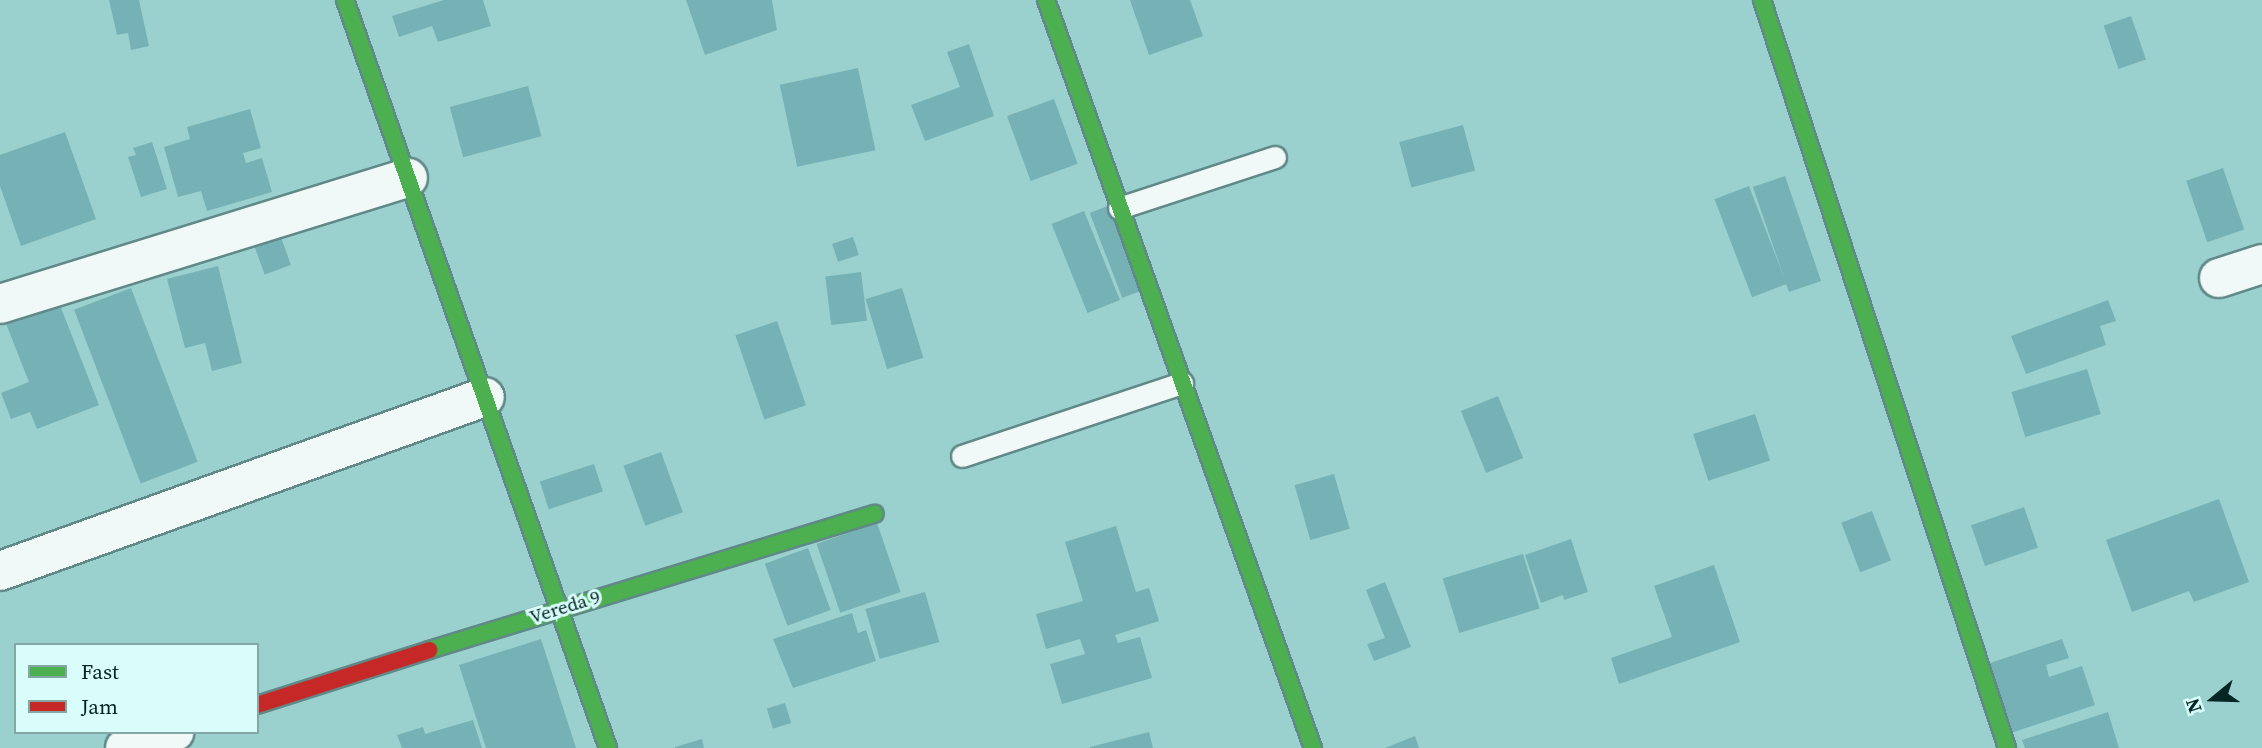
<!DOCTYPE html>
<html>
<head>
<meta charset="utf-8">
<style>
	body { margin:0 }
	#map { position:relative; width:2262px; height:748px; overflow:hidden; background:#9ad1ce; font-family:"Source Serif 4",serif }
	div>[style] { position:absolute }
	.building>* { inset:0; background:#76b2b5; transform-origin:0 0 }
	.roads { filter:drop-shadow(2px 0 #608987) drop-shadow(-2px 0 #608987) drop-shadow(0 2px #608987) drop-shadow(0 -2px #608987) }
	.lane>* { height:21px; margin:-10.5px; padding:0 10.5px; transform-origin:10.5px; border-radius:10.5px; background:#f0f8f8 }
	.street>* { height:38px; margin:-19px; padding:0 19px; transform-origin:19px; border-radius:19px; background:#f0f8f8 }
	.fast>* { height:16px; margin:-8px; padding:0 8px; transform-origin:8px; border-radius:8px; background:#4caf50 }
	.jam>* { height:16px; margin:-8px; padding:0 8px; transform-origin:8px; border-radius:8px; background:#c62828 }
	span { translate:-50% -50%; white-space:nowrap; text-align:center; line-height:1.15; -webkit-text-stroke:6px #d8fdfa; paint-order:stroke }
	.street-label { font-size:19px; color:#042624 }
	.legend { position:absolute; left:14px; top:643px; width:245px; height:91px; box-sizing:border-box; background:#d8fdfa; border:2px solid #83a7a4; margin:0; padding:9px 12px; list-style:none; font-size:21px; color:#042624 }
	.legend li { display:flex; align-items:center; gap:14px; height:35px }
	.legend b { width:35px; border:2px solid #83a7a4 }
	.north { position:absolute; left:2178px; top:664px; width:70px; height:70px; -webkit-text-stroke:5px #d8fdfa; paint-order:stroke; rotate:251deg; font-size:19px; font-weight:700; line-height:28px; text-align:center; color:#042624 }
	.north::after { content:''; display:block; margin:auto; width:24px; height:32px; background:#042624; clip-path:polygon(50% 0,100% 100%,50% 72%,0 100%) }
</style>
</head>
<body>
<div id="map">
	<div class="building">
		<div style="clip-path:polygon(109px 0,139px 0,149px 46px,131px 50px,128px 33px,117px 35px)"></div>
		<div style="clip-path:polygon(444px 0,483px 0,491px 26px,438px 42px,432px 26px,399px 37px,392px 16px)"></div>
		<div style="clip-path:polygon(686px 0,772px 0,777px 30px,705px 55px)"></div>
		<div style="clip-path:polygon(1130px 0,1190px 0,1203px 36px,1149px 55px)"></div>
		<div style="left:2131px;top:16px;width:46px;height:29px;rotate:71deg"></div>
		<div style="clip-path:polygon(969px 44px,994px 116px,925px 141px,911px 105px,960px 87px,947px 52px)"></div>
		<div style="left:858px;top:68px;width:84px;height:80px;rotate:78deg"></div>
		<div style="left:528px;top:86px;width:52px;height:81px;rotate:75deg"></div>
		<div style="left:1054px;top:99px;width:69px;height:50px;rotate:70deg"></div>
		<div style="clip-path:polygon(250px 109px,261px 148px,243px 153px,246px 163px,262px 158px,272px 192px,207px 211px,201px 191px,178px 197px,164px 147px,190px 139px,187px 127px)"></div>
		<div style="left:1463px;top:125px;width:47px;height:66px;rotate:75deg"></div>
		<div style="clip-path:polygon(65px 132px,96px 219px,21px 246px,0 186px,0 155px)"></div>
		<div style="clip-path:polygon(152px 142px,167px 189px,141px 197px,128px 157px,136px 155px,133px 148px)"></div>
		<div style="left:2223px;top:168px;width:65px;height:39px;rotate:71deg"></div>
		<div style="left:1785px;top:176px;width:111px;height:34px;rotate:71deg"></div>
		<div style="left:1749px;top:186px;width:105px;height:37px;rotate:69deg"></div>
		<div style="left:1113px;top:204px;width:91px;height:25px;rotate:69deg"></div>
		<div style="left:1084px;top:211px;width:96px;height:35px;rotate:68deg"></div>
		<div style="left:279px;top:232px;width:35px;height:28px;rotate:70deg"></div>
		<div style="left:853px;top:237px;width:19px;height:22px;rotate:72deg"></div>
		<div style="clip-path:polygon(218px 266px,242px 363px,212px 371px,205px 343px,185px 348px,167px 279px)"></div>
		<div style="left:861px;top:272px;width:49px;height:36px;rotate:83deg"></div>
		<div style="left:131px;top:288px;width:186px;height:61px;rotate:69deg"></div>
		<div style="left:902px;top:288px;width:73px;height:38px;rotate:73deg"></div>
		<div style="clip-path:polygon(56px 295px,99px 405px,37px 429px,30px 412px,11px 419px,1px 393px,29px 382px,3px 316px)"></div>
		<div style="clip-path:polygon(2108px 300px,2116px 321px,2100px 326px,2106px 345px,2026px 374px,2011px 336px)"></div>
		<div style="left:777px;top:321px;width:89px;height:44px;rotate:71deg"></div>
		<div style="left:2087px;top:369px;width:47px;height:79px;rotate:73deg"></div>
		<div style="left:1498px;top:396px;width:67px;height:40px;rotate:68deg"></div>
		<div style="left:1755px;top:414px;width:49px;height:65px;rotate:72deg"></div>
		<div style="left:661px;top:452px;width:64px;height:40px;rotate:70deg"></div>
		<div style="left:594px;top:464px;width:29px;height:57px;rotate:72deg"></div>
		<div style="left:1334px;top:474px;width:57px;height:41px;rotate:74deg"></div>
		<div style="clip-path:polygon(2219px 499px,2249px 582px,2194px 602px,2189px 591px,2132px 612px,2106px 540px)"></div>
		<div style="left:2024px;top:507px;width:43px;height:56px;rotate:71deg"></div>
		<div style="left:1872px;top:511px;width:53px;height:33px;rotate:69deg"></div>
		<div style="left:877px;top:523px;width:73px;height:64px;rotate:71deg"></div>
		<div style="clip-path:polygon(1116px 526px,1136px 592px,1149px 588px,1159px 621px,1115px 635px,1118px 643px,1140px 637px,1152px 678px,1062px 704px,1050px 664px,1085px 654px,1080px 639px,1046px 649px,1036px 614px,1083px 601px,1065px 542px)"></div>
		<div style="clip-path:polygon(1571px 539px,1588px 592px,1564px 600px,1563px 595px,1541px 603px,1525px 555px)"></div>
		<div style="left:808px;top:548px;width:66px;height:46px;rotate:70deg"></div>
		<div style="left:1523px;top:554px;width:57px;height:84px;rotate:73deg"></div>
		<div style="clip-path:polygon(1714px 565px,1740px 642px,1619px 684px,1611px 658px,1672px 637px,1654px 586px)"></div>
		<div style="clip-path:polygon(1385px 582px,1411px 647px,1374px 661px,1367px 644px,1385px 638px,1366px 590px)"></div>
		<div style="left:925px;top:592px;width:52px;height:62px;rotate:74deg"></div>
		<div style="clip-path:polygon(852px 613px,858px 633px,866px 630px,876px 661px,793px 688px,773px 639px)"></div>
		<div style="clip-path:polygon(541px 639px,576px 748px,486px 748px,459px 665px)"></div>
		<div style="clip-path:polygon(2062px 639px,2069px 658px,2046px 665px,2049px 677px,2082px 666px,2095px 705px,2008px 734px,1984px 665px)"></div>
		<div style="left:785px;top:703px;width:21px;height:19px;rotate:73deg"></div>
		<div style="clip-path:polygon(2108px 712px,2119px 748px,2025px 748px,2022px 740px)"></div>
		<div style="clip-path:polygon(473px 720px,482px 748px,402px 748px,397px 735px,423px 727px,425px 734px)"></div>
		<div style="clip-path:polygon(1149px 732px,1153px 748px,1090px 748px,1090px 747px)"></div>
		<div style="clip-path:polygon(1415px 736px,1419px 748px,1385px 748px)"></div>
		<div style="clip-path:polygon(702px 739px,704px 748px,675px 748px,675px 747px)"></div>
	</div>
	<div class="roads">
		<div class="lane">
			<div style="left:1119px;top:208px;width:164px;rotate:-18.1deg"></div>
			<div style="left:962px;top:456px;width:232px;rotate:-18.4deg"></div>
		</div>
		<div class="street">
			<div style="left:2219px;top:278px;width:45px;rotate:-18deg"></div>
			<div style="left:0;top:304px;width:427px;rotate:-17.2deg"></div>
			<div style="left:0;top:571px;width:515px;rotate:-19.74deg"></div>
			<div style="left:125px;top:748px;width:52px;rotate:-18.1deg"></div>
		</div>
		<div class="fast">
			<div style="left:345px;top:0;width:793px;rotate:70.63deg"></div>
			<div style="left:1046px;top:0;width:794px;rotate:70.36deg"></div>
			<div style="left:1762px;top:0;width:787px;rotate:71.86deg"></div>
			<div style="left:429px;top:650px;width:466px;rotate:-17deg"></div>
		</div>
		<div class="jam">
			<div style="left:257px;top:705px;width:181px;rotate:-17.7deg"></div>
		</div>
	</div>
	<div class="street-label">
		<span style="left:565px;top:607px;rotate:-17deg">Vereda 9</span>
	</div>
	<ul class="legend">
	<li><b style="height:9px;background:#4caf50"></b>Fast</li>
	<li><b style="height:9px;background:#c62828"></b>Jam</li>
	</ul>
	<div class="north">N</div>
</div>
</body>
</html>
